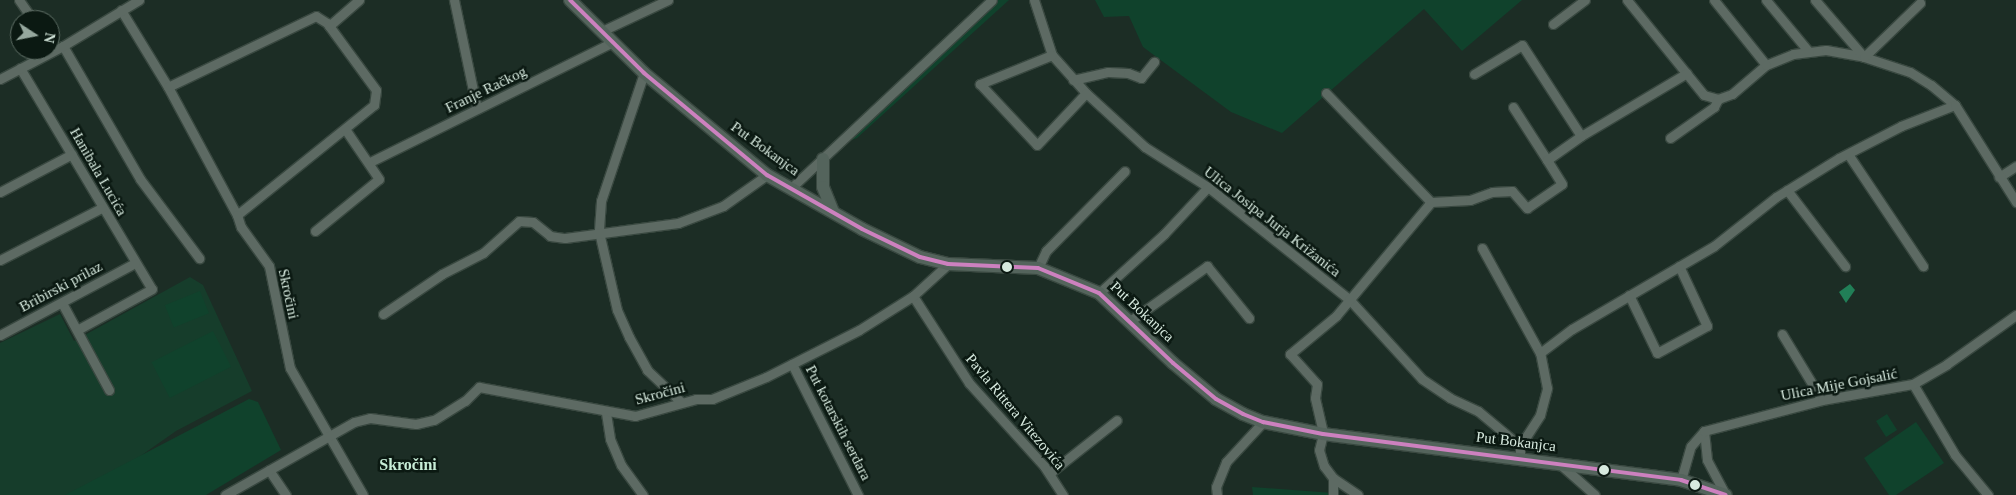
<!DOCTYPE html>
<meta charset="utf-8">
<style>
body{margin:0}
#map{position:relative;width:2016px;height:495px;overflow:hidden;background:#1c2d25;font-family:Georgia,serif}
div>[style]{position:absolute}
[style*='--x']{left:calc(var(--x)*1px);top:calc(var(--y)*1px);width:calc(var(--w)*1px);rotate:calc(var(--a)*1deg)}
.built>*{inset:0;background:#163d2b}
.green>*{inset:0;background:#10422c;transform-origin:0 0}
.water>*{inset:0;background:#217f57}
.roads{filter:drop-shadow(1px 0 #394840) drop-shadow(-1px 0 #394840) drop-shadow(0 1px #394840) drop-shadow(0 -1px #394840)}
.street>*{height:9px;margin:-4.5px;padding:0 4.5px;transform-origin:4.5px;border-radius:4.5px;background:#5d6a63}
.secondary>*{height:12px;margin:-6px;padding:0 6px;transform-origin:6px;border-radius:6px;background:#54645c}
.bus-1>*{height:4px;margin:-2px;padding:0 2px;transform-origin:2px;border-radius:2px;background:#cd81bf}
.dots>*{width:14px;height:14px;translate:-50% -50%;box-sizing:border-box;border:2px solid #0b1912;border-radius:50%}
span{translate:-50% -50%;white-space:nowrap;text-align:center;line-height:1.15;-webkit-text-stroke:5px #0b1912;paint-order:stroke}
.street-label{font-size:15px;color:#d7eadf}
.neighbourhood-label{font-size:16px;color:#c8eed8;font-weight:700}
.north{position:absolute;left:10px;top:10px;width:50px;height:50px;box-sizing:border-box;background:#0b1912;border:1px solid #5d6d64;border-radius:50%;rotate:101deg;font-size:14px;font-weight:700;line-height:20px;text-align:center;color:#d7eadf}
.north::after{content:'';display:block;margin:auto;width:18px;height:22px;background:#96a89e;clip-path:polygon(50% 0,100% 100%,50% 72%,0 100%)}
</style>
<div id="map">
<div class="built">
<i style="clip-path:polygon(190px 277px,203px 285px,252px 391px,176px 431px,85px 495px,0 495px,0 343px,60px 314px,74px 341px)"></i>
</div>
<div class="green">
<i style="clip-path:polygon(998px 0,1009px 0,857px 138px,849px 141px)"></i>
<i style="clip-path:polygon(1095px 0,1522px 0,1462px 51px,1424px 9px,1282px 133px,1231px 112px,1143px 47px,1129px 16px,1104px 17px)"></i>
<i style="left:200px;top:291px;width:24px;height:38px;rotate:68deg"></i>
<i style="left:213px;top:331px;width:40px;height:69px;rotate:63deg"></i>
<i style="clip-path:polygon(249px 399px,258px 402px,281px 450px,206px 495px,65px 495px)"></i>
<i style="left:1887px;top:414px;width:19px;height:13px;rotate:58deg"></i>
<i style="clip-path:polygon(1916px 422px,1944px 463px,1896px 495px,1889px 495px,1864px 458px)"></i>
<i style="clip-path:polygon(1252px 487px,1333px 493px,1333px 495px,1253px 495px)"></i>
</div>
<div class="water">
<i style="clip-path:polygon(1850px 284px,1855px 290px,1846px 303px,1839px 292px)"></i>
</div>
<div class="roads">
<div class="street">
<i style="--x:19;--y:0;--w:24;--a:55"></i>
<i style="--x:454;--y:0;--w:111;--a:78.1"></i>
<i style="--x:1034;--y:0;--w:58;--a:71.9"></i>
<i style="--x:1052;--y:55;--w:51;--a:48.2"></i>
<i style="--x:1086;--y:93;--w:80;--a:42.5"></i>
<i style="--x:1145;--y:147;--w:75;--a:32.4"></i>
<i style="--x:1208;--y:187;--w:180;--a:38.5"></i>
<i style="--x:1349;--y:299;--w:108;--a:47.6"></i>
<i style="--x:1422;--y:379;--w:34;--a:34"></i>
<i style="--x:1450;--y:398;--w:31;--a:25"></i>
<i style="--x:1478;--y:411;--w:55;--a:39.8"></i>
<i style="--x:1627;--y:0;--w:122;--a:51"></i>
<i style="--x:1704;--y:95;--w:15;--a:16"></i>
<i style="--x:1718;--y:99;--w:15;--a:-20"></i>
<i style="--x:1732;--y:94;--w:45;--a:-40.5"></i>
<i style="--x:1766;--y:65;--w:29;--a:-22"></i>
<i style="--x:1793;--y:54;--w:33;--a:-7"></i>
<i style="--x:1826;--y:50;--w:39;--a:10"></i>
<i style="--x:1864;--y:57;--w:48;--a:18.1"></i>
<i style="--x:1910;--y:72;--w:25;--a:32"></i>
<i style="--x:1931;--y:85;--w:31;--a:40"></i>
<i style="--x:1714;--y:0;--w:83;--a:51.3"></i>
<i style="--x:1766;--y:0;--w:67;--a:50.4"></i>
<i style="--x:1815;--y:0;--w:75;--a:49.3"></i>
<i style="--x:1864;--y:57;--w:78;--a:-44"></i>
<i style="--x:121;--y:10;--w:90;--a:58.6"></i>
<i style="--x:168;--y:87;--w:145;--a:61.7"></i>
<i style="--x:237;--y:215;--w:176;--a:-38.8"></i>
<i style="--x:374;--y:105;--w:15;--a:-82"></i>
<i style="--x:376;--y:90;--w:83;--a:-126.2"></i>
<i style="--x:327;--y:23;--w:13;--a:-148"></i>
<i style="--x:316;--y:16;--w:164;--a:154.4"></i>
<i style="--x:1553;--y:24;--w:40;--a:-37"></i>
<i style="--x:329;--y:26;--w:40;--a:-41"></i>
<i style="--x:602;--y:31;--w:73;--a:-25.2"></i>
<i style="--x:63;--y:46;--w:154;--a:59.9"></i>
<i style="--x:140;--y:179;--w:99;--a:53.2"></i>
<i style="--x:1052;--y:55;--w:78;--a:158.1"></i>
<i style="--x:980;--y:84;--w:83;--a:46.9"></i>
<i style="--x:1037;--y:145;--w:71;--a:-46.7"></i>
<i style="--x:20;--y:68;--w:257;--a:59.2"></i>
<i style="--x:152;--y:289;--w:85;--a:151.3"></i>
<i style="--x:644;--y:73;--w:135;--a:108.6"></i>
<i style="--x:601;--y:201;--w:31;--a:94"></i>
<i style="--x:599;--y:232;--w:80;--a:77"></i>
<i style="--x:617;--y:310;--w:30;--a:66"></i>
<i style="--x:629;--y:337;--w:38;--a:61"></i>
<i style="--x:647;--y:370;--w:47;--a:43.3"></i>
<i style="--x:1474;--y:74;--w:56;--a:-31.1"></i>
<i style="--x:1522;--y:45;--w:108;--a:57"></i>
<i style="--x:1581;--y:136;--w:123;--a:-30.7"></i>
<i style="--x:0;--y:79;--w:71;--a:-27.6"></i>
<i style="--x:63;--y:46;--w:89;--a:-31.2"></i>
<i style="--x:1073;--y:80;--w:36;--a:-13"></i>
<i style="--x:1108;--y:72;--w:20;--a:3"></i>
<i style="--x:1128;--y:73;--w:14;--a:21"></i>
<i style="--x:1141;--y:78;--w:21;--a:-51"></i>
<i style="--x:1326;--y:93;--w:151;--a:46.1"></i>
<i style="--x:1431;--y:202;--w:148;--a:129.8"></i>
<i style="--x:1336;--y:316;--w:60;--a:140.4"></i>
<i style="--x:1290;--y:354;--w:40;--a:48"></i>
<i style="--x:1317;--y:384;--w:14;--a:98"></i>
<i style="--x:1315;--y:398;--w:37;--a:77"></i>
<i style="--x:1323;--y:434;--w:16;--a:104"></i>
<i style="--x:1319;--y:450;--w:17;--a:73"></i>
<i style="--x:1324;--y:466;--w:15;--a:53"></i>
<i style="--x:1333;--y:478;--w:30;--a:34"></i>
<i style="--x:1513;--y:107;--w:63;--a:57.3"></i>
<i style="--x:1670;--y:138;--w:54;--a:-35.2"></i>
<i style="--x:1714;--y:107;--w:9;--a:-63"></i>
<i style="--x:1848;--y:154;--w:135;--a:56.2"></i>
<i style="--x:370;--y:162;--w:271;--a:-26.3"></i>
<i style="--x:1999;--y:177;--w:20;--a:-33"></i>
<i style="--x:791;--y:188;--w:275;--a:-43.1"></i>
<i style="--x:1787;--y:190;--w:96;--a:52.7"></i>
<i style="--x:0;--y:192;--w:81;--a:-27.8"></i>
<i style="--x:1431;--y:202;--w:39;--a:-3"></i>
<i style="--x:1470;--y:200;--w:23;--a:-20"></i>
<i style="--x:1492;--y:192;--w:20;--a:-3"></i>
<i style="--x:1512;--y:191;--w:23;--a:49"></i>
<i style="--x:1527;--y:208;--w:42;--a:-34.4"></i>
<i style="--x:1562;--y:184;--w:28;--a:-122"></i>
<i style="--x:1547;--y:160;--w:42;--a:-35.2"></i>
<i style="--x:237;--y:215;--w:13;--a:72"></i>
<i style="--x:241;--y:227;--w:48;--a:54.3"></i>
<i style="--x:269;--y:266;--w:104;--a:78.4"></i>
<i style="--x:290;--y:368;--w:146;--a:60.1"></i>
<i style="--x:315;--y:231;--w:82;--a:-39.1"></i>
<i style="--x:379;--y:179;--w:60;--a:-124.2"></i>
<i style="--x:1482;--y:248;--w:120;--a:61.1"></i>
<i style="--x:0;--y:260;--w:114;--a:-27.2"></i>
<i style="--x:1038;--y:268;--w:19;--a:-65"></i>
<i style="--x:1046;--y:251;--w:112;--a:-45.4"></i>
<i style="--x:1099;--y:293;--w:88;--a:-42.2"></i>
<i style="--x:1164;--y:234;--w:64;--a:-46.9"></i>
<i style="--x:1629;--y:295;--w:64;--a:64.2"></i>
<i style="--x:1657;--y:353;--w:57;--a:-28.4"></i>
<i style="--x:1707;--y:326;--w:66;--a:-115"></i>
<i style="--x:913;--y:296;--w:103;--a:57.2"></i>
<i style="--x:969;--y:383;--w:112;--a:47.9"></i>
<i style="--x:1044;--y:466;--w:35;--a:57"></i>
<i style="--x:62;--y:303;--w:99;--a:61.6"></i>
<i style="--x:383;--y:314;--w:71;--a:-34.1"></i>
<i style="--x:442;--y:274;--w:46;--a:-27.1"></i>
<i style="--x:483;--y:253;--w:48;--a:-41.6"></i>
<i style="--x:519;--y:221;--w:14;--a:4"></i>
<i style="--x:533;--y:222;--w:22;--a:39"></i>
<i style="--x:550;--y:236;--w:15;--a:8"></i>
<i style="--x:565;--y:238;--w:114;--a:-7.6"></i>
<i style="--x:678;--y:223;--w:48;--a:-20.7"></i>
<i style="--x:723;--y:206;--w:54;--a:-35.2"></i>
<i style="--x:1130;--y:321;--w:95;--a:-35.5"></i>
<i style="--x:1207;--y:266;--w:67;--a:51.1"></i>
<i style="--x:1782;--y:334;--w:77;--a:58.8"></i>
<i style="--x:0;--y:335;--w:153;--a:-28.1"></i>
<i style="--x:792;--y:364;--w:147;--a:63.3"></i>
<i style="--x:1913;--y:384;--w:82;--a:59.4"></i>
<i style="--x:1955;--y:455;--w:52;--a:50.5"></i>
<i style="--x:606;--y:413;--w:26;--a:81"></i>
<i style="--x:610;--y:439;--w:28;--a:67"></i>
<i style="--x:621;--y:465;--w:37;--a:54"></i>
<i style="--x:1704;--y:431;--w:29;--a:84"></i>
<i style="--x:1707;--y:460;--w:38;--a:62"></i>
<i style="--x:1520;--y:459;--w:13;--a:-90"></i>
<i style="--x:1520;--y:446;--w:37;--a:-57"></i>
<i style="--x:1540;--y:415;--w:28;--a:-75"></i>
<i style="--x:1547;--y:388;--w:36;--a:-101"></i>
<i style="--x:1540;--y:353;--w:40;--a:-37"></i>
<i style="--x:1572;--y:329;--w:164;--a:-30.3"></i>
<i style="--x:1714;--y:246;--w:79;--a:-38.3"></i>
<i style="--x:1776;--y:197;--w:74;--a:-31.8"></i>
<i style="--x:1839;--y:158;--w:70;--a:-27.3"></i>
<i style="--x:1901;--y:126;--w:58;--a:-21.3"></i>
<i style="--x:1955;--y:105;--w:115;--a:57.8"></i>
<i style="--x:1561;--y:465;--w:45;--a:41.4"></i>
<i style="--x:269;--y:470;--w:30;--a:56"></i>
<i style="--x:1050;--y:473;--w:85;--a:-38.3"></i>
<i style="--x:1681;--y:480;--w:35;--a:-74"></i>
<i style="--x:1691;--y:446;--w:20;--a:-49"></i>
<i style="--x:1704;--y:431;--w:122;--a:-14.7"></i>
<i style="--x:1822;--y:400;--w:92;--a:-10"></i>
<i style="--x:1913;--y:384;--w:39;--a:-30"></i>
<i style="--x:1947;--y:364;--w:85;--a:-35.4"></i>
<i style="--x:225;--y:495;--w:148;--a:-29.5"></i>
<i style="--x:354;--y:422;--w:16;--a:-14"></i>
<i style="--x:370;--y:418;--w:46;--a:7.4"></i>
<i style="--x:416;--y:424;--w:18;--a:-13"></i>
<i style="--x:434;--y:420;--w:36;--a:-32"></i>
<i style="--x:465;--y:401;--w:20;--a:-45"></i>
<i style="--x:479;--y:387;--w:159;--a:10.5"></i>
<i style="--x:635;--y:416;--w:63;--a:-15.6"></i>
<i style="--x:696;--y:399;--w:16;--a:0"></i>
<i style="--x:712;--y:399;--w:58;--a:-22.2"></i>
<i style="--x:766;--y:377;--w:104;--a:-26.8"></i>
<i style="--x:859;--y:330;--w:64;--a:-32.2"></i>
<i style="--x:913;--y:296;--w:47;--a:-42.4"></i>
<i style="--x:1217;--y:495;--w:8;--a:-97"></i>
<i style="--x:1216;--y:487;--w:27;--a:-68"></i>
<i style="--x:1226;--y:462;--w:54;--a:-47.2"></i>
<i style="--x:1333;--y:495;--w:17;--a:-90"></i>
</div>
<div class="secondary">
<i style="--x:570;--y:0;--w:104;--a:44.6"></i>
<i style="--x:644;--y:73;--w:160;--a:39.7"></i>
<i style="--x:767;--y:175;--w:109;--a:29.6"></i>
<i style="--x:862;--y:229;--w:64;--a:25.8"></i>
<i style="--x:920;--y:257;--w:29;--a:14"></i>
<i style="--x:948;--y:264;--w:90;--a:2.5"></i>
<i style="--x:1038;--y:268;--w:66;--a:22.3"></i>
<i style="--x:1099;--y:293;--w:102;--a:43.4"></i>
<i style="--x:1173;--y:363;--w:56;--a:39.9"></i>
<i style="--x:1216;--y:399;--w:31;--a:29"></i>
<i style="--x:1243;--y:414;--w:22;--a:22"></i>
<i style="--x:1263;--y:422;--w:61;--a:11.3"></i>
<i style="--x:1323;--y:434;--w:361;--a:7.3"></i>
<i style="--x:1681;--y:480;--w:47;--a:18.4"></i>
<i style="--x:823;--y:159;--w:28;--a:90"></i>
<i style="--x:823;--y:187;--w:27;--a:68"></i>
</div>
</div>
<div class="bus-1">
<i style="--x:570;--y:0;--w:104;--a:44.6"></i>
<i style="--x:644;--y:73;--w:160;--a:39.7"></i>
<i style="--x:767;--y:175;--w:109;--a:29.6"></i>
<i style="--x:862;--y:229;--w:64;--a:25.8"></i>
<i style="--x:920;--y:257;--w:29;--a:14"></i>
<i style="--x:948;--y:264;--w:90;--a:2.5"></i>
<i style="--x:1038;--y:268;--w:66;--a:22.3"></i>
<i style="--x:1099;--y:293;--w:102;--a:43.4"></i>
<i style="--x:1173;--y:363;--w:56;--a:39.9"></i>
<i style="--x:1216;--y:399;--w:31;--a:29"></i>
<i style="--x:1243;--y:414;--w:22;--a:22"></i>
<i style="--x:1263;--y:422;--w:61;--a:11.3"></i>
<i style="--x:1323;--y:434;--w:361;--a:7.3"></i>
<i style="--x:1681;--y:480;--w:47;--a:18.4"></i>
</div>
<div class="dots">
<i style="left:1007px;top:267px;background:#d7eadf"></i>
<i style="left:1604px;top:470px;background:#d7eadf"></i>
<i style="left:1695px;top:485px;background:#d7eadf"></i>
</div>
<div class="street-label">
<span style="left:486px;top:90px;rotate:-26deg">Franje Račkog</span>
<span style="left:765px;top:149px;rotate:36deg">Put Bokanjca</span>
<span style="left:98px;top:172px;rotate:60deg">Hanibala Lucića</span>
<span style="left:1272px;top:222px;rotate:38deg">Ulica Josipa Jurja Križanića</span>
<span style="left:61px;top:287px;rotate:-28deg">Bribirski prilaz</span>
<span style="left:288px;top:294px;rotate:78deg">Skročini</span>
<span style="left:1142px;top:312px;rotate:43deg">Put Bokanjca</span>
<span style="left:1839px;top:385px;rotate:-11deg">Ulica Mije Gojsalić</span>
<span style="left:660px;top:394px;rotate:-15deg">Skročini</span>
<span style="left:1015px;top:412px;rotate:50deg">Pavla Rittera Vitezovića</span>
<span style="left:838px;top:423px;rotate:63deg">Put kotarskih serdara</span>
<span style="left:1516px;top:442px;rotate:7deg">Put Bokanjca</span>
</div>
<div class="neighbourhood-label">
<span style="left:408px;top:465px">Skročini</span>
</div>
<div class="north">N</div>
</div>
